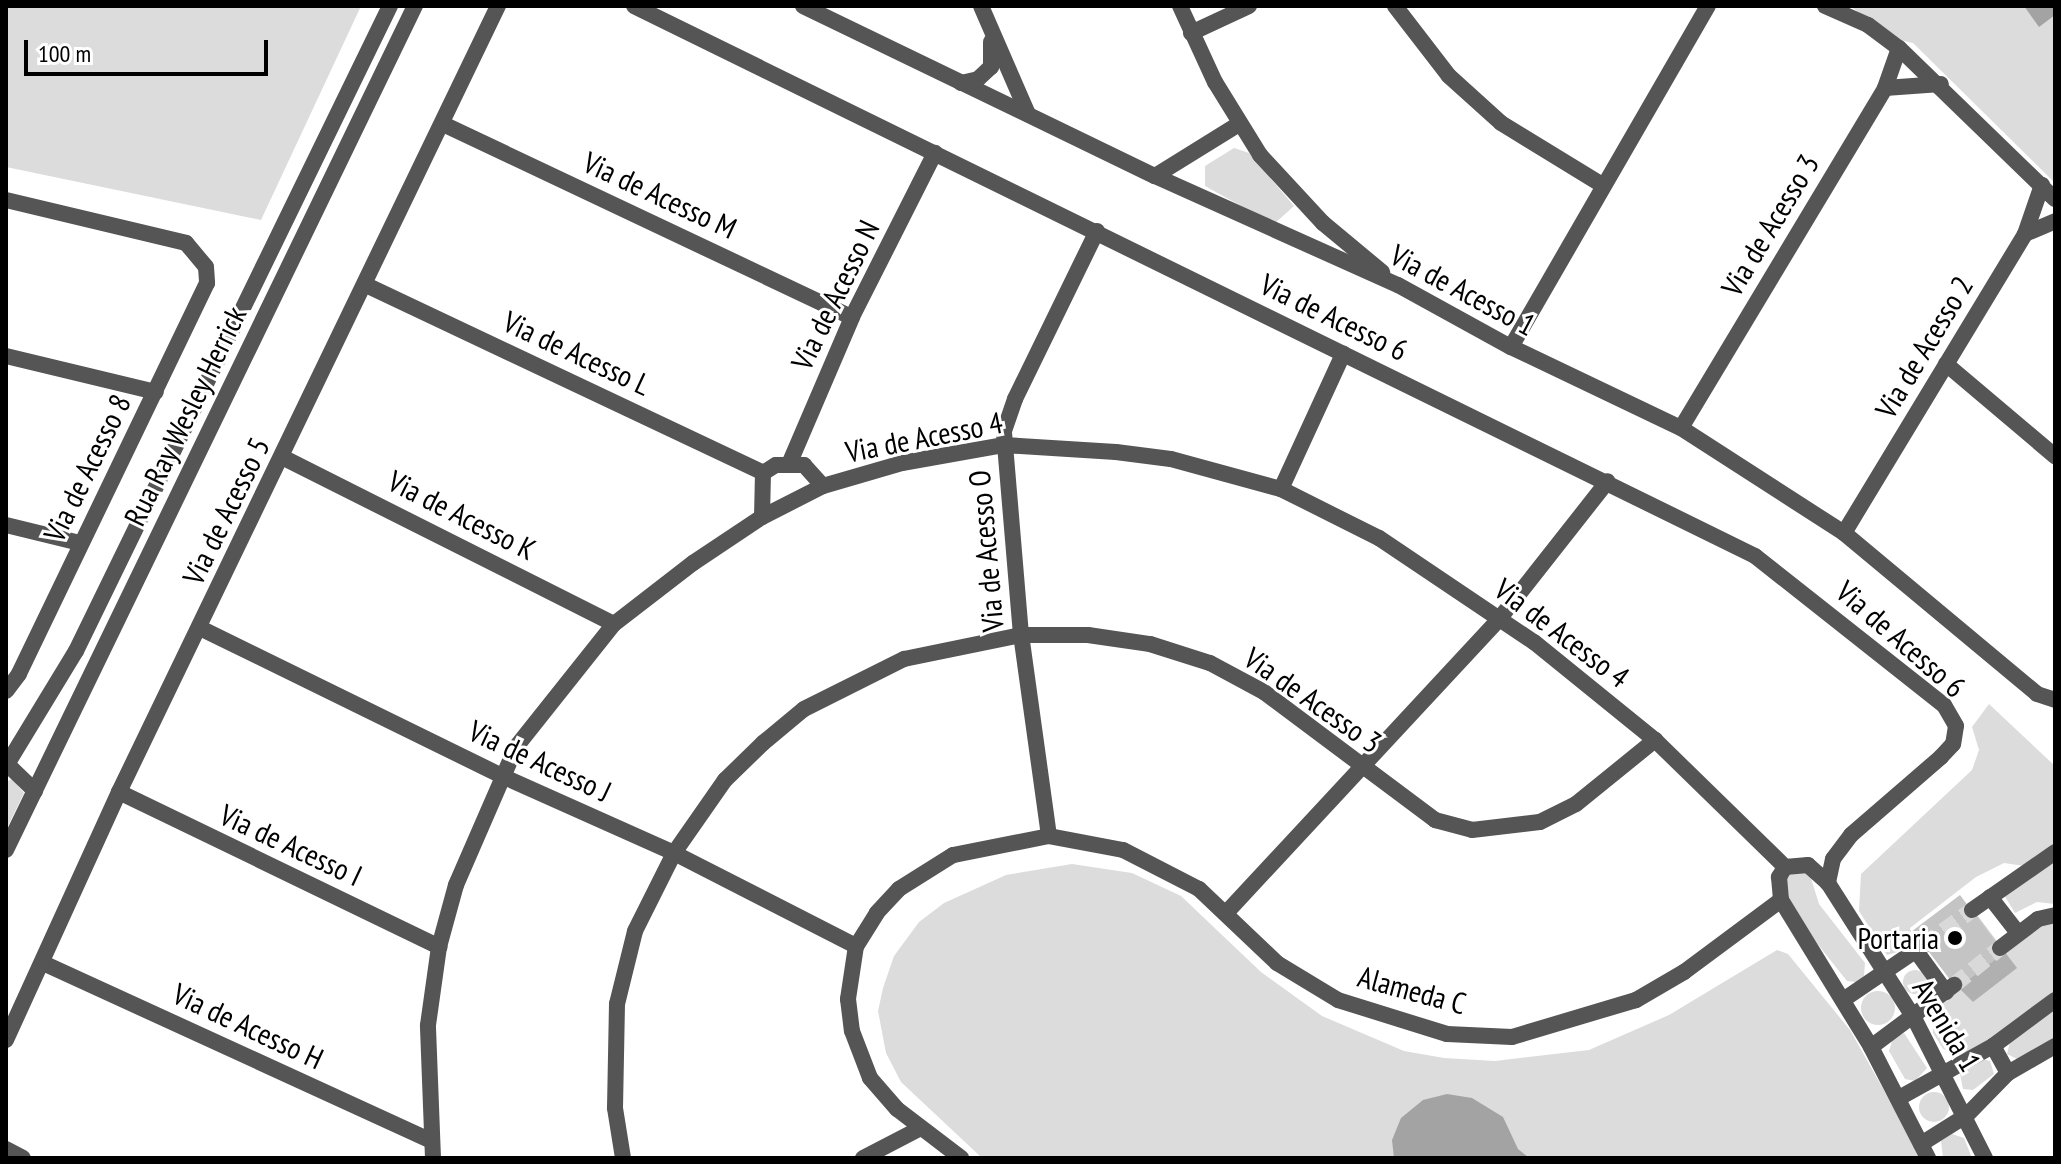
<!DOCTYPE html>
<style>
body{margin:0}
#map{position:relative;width:2061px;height:1164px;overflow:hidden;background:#fff;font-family:"PT Sans Narrow",sans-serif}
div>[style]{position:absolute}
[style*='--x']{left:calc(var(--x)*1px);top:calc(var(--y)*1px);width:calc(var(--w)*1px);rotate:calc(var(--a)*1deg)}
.green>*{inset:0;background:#dcdcdc}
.round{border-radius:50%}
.water>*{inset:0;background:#a3a3a3}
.shadow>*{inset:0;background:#0003}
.building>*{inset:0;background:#c4c4c4;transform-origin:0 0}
.minor-tunnel>*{height:16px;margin-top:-8px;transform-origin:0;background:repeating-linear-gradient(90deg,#d9d9d9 0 16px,transparent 0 24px)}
.minor>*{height:16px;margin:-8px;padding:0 8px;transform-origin:8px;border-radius:8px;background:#555}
.tertiary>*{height:16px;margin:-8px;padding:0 8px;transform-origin:8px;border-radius:8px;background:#555}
.dots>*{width:22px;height:22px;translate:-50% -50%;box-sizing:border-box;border:4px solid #fff;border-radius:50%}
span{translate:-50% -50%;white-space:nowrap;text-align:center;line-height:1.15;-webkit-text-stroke:6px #fff;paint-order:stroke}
.street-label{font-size:30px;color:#000}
.poi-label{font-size:30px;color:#000}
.right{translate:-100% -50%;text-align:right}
.frame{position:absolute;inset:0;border:8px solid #000;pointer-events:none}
.scale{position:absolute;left:24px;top:40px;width:244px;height:36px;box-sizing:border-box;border:4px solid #000;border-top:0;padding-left:10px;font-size:24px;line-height:28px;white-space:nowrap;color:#000;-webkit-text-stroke:6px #fff;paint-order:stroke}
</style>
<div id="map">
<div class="green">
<i style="clip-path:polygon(6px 6px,361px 6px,261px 220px,6px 167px)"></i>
<i style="clip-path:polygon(1850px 6px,2055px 6px,2055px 183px,1913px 43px,1895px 39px)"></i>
<i style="clip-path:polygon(1234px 148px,1249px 153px,1294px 206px,1274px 224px,1205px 186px,1205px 166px)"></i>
<i style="clip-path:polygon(1989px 704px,2055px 766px,2055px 845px,2024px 866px,2004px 863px,1976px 877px,1910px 928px,1915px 947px,1887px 955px,1859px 911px,1861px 874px,1972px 770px,1979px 750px,1972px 727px)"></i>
<i style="clip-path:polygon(12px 779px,24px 793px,6px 830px,6px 782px)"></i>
<i style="clip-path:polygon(2055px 860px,2055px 904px,2037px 902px,2015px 913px,2004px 895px)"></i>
<i style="clip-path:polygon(1072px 864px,1132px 873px,1181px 896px,1261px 972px,1322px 1016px,1404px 1051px,1444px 1058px,1495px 1061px,1589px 1050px,1669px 1015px,1777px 950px,1788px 954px,1850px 1030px,1922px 1158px,982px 1158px,901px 1082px,886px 1053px,878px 1011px,883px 988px,894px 956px,919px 922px,944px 903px,1006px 875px)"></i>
<i style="clip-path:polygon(1795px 866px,1810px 875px,1819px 904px,1865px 963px,1864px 976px,1856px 982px,1847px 981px,1788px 907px,1782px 876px)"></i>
<i style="clip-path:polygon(2055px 921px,2055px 996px,1969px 1057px,1943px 1049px,1933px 1033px,1932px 1007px,2028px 931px)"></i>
<i class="round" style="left:1903px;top:970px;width:24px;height:24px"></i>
<i class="round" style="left:1861px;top:991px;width:34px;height:34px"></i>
<i style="clip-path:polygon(2055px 1008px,2055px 1040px,2019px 1060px,2007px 1054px,2010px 1042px)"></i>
<i style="clip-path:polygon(1904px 1033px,1927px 1068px,1915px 1081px,1905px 1079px,1889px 1051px,1893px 1038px)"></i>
<i style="clip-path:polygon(1982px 1059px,1990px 1061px,1994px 1074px,1973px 1090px,1963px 1089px,1960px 1074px)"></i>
<i class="round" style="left:1919px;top:1092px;width:30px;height:30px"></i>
<i style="clip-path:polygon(1952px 1134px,1964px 1138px,1972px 1158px,1943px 1158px,1941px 1141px)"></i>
</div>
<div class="water">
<i style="clip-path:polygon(2024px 6px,2055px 6px,2055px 15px,2039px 27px)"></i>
<i style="clip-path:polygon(1447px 1094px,1472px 1098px,1503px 1117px,1518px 1149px,1528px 1157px,1578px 1158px,1394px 1158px,1392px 1140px,1401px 1118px,1423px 1100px)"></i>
</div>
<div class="shadow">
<i style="clip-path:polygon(1974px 911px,2017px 968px,1973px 1002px,1959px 988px)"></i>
</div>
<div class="building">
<i style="left:1960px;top:895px;width:73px;height:59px;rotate:53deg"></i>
</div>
<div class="minor-tunnel">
<i style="--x:1924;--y:945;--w:59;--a:-36.1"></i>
<i style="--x:1954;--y:985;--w:59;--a:-38.8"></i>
</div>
<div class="minor">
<i style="--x:634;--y:6;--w:1249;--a:26.13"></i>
<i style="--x:1755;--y:556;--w:241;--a:38.3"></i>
<i style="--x:1944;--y:705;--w:24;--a:60"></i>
<i style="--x:1956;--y:726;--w:18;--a:99"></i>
<i style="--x:1953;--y:744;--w:18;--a:133"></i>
<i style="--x:1941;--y:757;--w:119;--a:139.1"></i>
<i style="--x:1851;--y:835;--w:30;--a:127"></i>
<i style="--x:1833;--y:859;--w:25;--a:102"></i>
<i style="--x:1828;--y:883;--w:27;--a:-138"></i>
<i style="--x:1808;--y:865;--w:23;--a:175"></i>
<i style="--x:1785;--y:867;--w:12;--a:121"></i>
<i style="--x:1779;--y:877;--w:23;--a:85"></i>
<i style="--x:1781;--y:900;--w:121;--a:143.4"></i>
<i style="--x:1684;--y:972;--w:56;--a:149.7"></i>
<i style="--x:1636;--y:1000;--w:129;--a:163.4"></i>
<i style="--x:1512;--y:1037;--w:65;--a:-177.4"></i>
<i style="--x:1447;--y:1034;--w:114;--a:-162.7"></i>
<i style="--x:1338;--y:1000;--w:71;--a:-148.8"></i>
<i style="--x:1277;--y:963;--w:108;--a:-136.5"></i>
<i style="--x:1199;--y:889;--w:85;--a:-152.8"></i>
<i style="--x:1123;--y:850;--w:75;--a:-169.3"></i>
<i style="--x:1049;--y:836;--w:98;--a:168.8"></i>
<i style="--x:953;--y:855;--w:64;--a:147.8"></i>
<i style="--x:899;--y:889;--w:33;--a:133"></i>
<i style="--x:877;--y:913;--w:39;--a:122"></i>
<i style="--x:856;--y:946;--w:54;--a:98.6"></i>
<i style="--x:848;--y:999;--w:32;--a:83"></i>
<i style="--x:852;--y:1031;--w:50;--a:69"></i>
<i style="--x:870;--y:1078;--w:41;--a:48.9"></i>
<i style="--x:897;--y:1109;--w:81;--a:37.4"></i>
<i style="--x:803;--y:6;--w:391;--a:25.8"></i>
<i style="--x:1155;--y:176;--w:266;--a:24.2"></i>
<i style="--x:1398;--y:285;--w:129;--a:28.8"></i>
<i style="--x:1511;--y:347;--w:188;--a:25.5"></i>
<i style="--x:1681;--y:428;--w:194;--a:32.8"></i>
<i style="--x:1844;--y:533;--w:251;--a:39.8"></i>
<i style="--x:2037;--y:694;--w:19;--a:18"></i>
<i style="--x:981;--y:6;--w:118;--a:66.5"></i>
<i style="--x:1180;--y:6;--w:84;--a:65.3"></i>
<i style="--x:1215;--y:82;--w:86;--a:58.3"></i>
<i style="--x:1260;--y:155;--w:93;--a:47.2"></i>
<i style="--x:1323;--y:223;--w:77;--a:39.7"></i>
<i style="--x:1395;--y:6;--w:88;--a:52.4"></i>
<i style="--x:1449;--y:76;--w:70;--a:42.1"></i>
<i style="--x:1501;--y:123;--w:119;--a:31.5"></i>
<i style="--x:1825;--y:6;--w:47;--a:23.8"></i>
<i style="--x:1868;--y:25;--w:39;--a:37"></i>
<i style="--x:1899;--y:48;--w:217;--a:44.1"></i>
<i style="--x:1191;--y:33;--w:64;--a:-25"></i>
<i style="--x:961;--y:83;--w:17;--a:-13"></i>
<i style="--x:978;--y:79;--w:18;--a:-43"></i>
<i style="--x:991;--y:67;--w:25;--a:-90"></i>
<i style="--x:1885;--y:88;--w:56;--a:-4.1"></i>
<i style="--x:443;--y:124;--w:452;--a:25.3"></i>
<i style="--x:1155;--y:176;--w:99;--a:-31.8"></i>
<i style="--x:6;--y:200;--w:185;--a:13.4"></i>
<i style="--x:186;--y:243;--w:31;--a:50"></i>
<i style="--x:206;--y:267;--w:16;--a:86"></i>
<i style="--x:207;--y:283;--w:434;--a:115.7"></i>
<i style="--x:19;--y:674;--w:21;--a:127"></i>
<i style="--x:2025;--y:234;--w:33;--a:-23"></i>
<i style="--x:366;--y:285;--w:439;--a:25.3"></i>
<i style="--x:1511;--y:347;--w:394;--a:-60"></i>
<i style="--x:6;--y:356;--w:154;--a:13.5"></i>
<i style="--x:1946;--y:364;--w:143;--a:40.2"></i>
<i style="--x:1681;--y:428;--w:397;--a:-59"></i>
<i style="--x:1885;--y:88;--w:42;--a:-70.7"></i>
<i style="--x:284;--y:458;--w:369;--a:26.7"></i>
<i style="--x:790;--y:462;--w:158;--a:-66.8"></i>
<i style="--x:852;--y:317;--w:184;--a:-63.2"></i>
<i style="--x:1281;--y:489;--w:149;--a:-65.3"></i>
<i style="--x:762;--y:517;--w:44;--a:-88.7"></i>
<i style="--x:763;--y:473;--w:15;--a:-32"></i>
<i style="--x:776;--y:465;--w:28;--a:0"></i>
<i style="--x:804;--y:465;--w:28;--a:48"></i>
<i style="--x:6;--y:525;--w:76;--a:13.7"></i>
<i style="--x:1844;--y:533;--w:350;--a:-58.8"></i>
<i style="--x:2025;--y:234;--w:52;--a:-70.9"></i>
<i style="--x:200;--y:628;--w:336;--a:26.1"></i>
<i style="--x:502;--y:776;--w:188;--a:24.1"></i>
<i style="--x:674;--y:853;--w:204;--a:27.1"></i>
<i style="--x:119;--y:792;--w:356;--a:25.8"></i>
<i style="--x:1049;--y:836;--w:203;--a:-97.9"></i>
<i style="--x:1021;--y:635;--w:205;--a:-94.8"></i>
<i style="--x:1004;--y:431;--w:34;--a:-71"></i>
<i style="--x:1015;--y:399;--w:187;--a:-64"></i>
<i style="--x:1828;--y:883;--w:160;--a:57.5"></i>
<i style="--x:1914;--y:1018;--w:157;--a:63.1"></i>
<i style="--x:1990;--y:897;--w:46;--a:52.1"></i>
<i style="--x:1781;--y:900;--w:172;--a:58.5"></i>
<i style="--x:1871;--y:1047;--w:125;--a:62.8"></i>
<i style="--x:1972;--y:910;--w:101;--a:-34.9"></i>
<i style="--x:1227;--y:912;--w:401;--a:-47.1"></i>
<i style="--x:1500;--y:618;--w:174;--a:-51.8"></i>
<i style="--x:2000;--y:948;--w:48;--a:-37.3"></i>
<i style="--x:2038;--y:919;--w:17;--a:-13"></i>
<i style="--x:1916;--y:951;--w:51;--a:53.8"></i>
<i style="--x:43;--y:963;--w:425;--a:24.6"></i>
<i style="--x:1843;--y:1000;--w:98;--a:-34.2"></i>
<i style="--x:6;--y:1040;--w:273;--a:-65.5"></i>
<i style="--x:119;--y:792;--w:873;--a:-64.26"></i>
<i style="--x:1993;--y:1046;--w:31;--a:61"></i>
<i style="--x:1871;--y:1047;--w:104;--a:-36.8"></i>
<i style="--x:1899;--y:1098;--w:107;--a:-29"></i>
<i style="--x:1993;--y:1046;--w:77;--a:-36.6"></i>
<i style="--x:1921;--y:1144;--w:54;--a:-32.2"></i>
<i style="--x:1967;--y:1115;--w:59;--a:-45.7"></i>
<i style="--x:2008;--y:1073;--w:54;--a:-29.9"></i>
<i style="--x:6;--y:1149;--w:19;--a:28"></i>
<i style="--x:433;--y:1158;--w:133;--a:-92.2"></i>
<i style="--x:428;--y:1025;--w:79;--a:-82"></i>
<i style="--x:439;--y:947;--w:64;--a:-74.7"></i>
<i style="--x:456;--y:885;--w:150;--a:-66.5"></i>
<i style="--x:516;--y:747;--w:157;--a:-51.5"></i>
<i style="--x:614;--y:624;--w:100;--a:-37.7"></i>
<i style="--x:693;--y:563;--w:83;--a:-33.7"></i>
<i style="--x:762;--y:517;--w:68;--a:-26.9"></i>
<i style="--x:823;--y:486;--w:82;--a:-16.2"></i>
<i style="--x:902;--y:463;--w:104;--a:-10"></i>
<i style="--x:1004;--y:445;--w:112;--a:3.6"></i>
<i style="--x:1116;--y:452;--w:55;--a:7.3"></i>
<i style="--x:1171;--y:459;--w:114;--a:15.3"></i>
<i style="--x:1281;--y:489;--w:110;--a:26.6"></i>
<i style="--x:1379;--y:538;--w:187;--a:33.9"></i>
<i style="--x:1534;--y:642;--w:156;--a:39"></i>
<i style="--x:1655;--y:740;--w:182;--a:44.3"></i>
<i style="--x:623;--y:1158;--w:51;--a:-99.1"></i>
<i style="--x:615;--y:1108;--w:104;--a:-88.9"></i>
<i style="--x:617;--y:1004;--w:75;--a:-76.1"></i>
<i style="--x:635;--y:931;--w:87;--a:-63.4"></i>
<i style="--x:674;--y:853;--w:89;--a:-55.1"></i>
<i style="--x:725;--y:780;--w:53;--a:-44.2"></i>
<i style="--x:763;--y:743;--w:53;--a:-39.7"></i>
<i style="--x:804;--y:709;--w:112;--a:-26.6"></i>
<i style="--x:904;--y:659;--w:119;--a:-11.6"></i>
<i style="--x:1021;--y:635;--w:67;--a:0"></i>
<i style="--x:1088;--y:635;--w:63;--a:8.3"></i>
<i style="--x:1150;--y:644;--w:63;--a:17.6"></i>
<i style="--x:1210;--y:663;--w:61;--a:28.2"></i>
<i style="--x:1264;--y:692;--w:214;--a:36.8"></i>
<i style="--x:1435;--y:820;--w:38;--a:15"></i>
<i style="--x:1472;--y:830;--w:68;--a:-6.7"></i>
<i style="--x:1540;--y:822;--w:40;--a:-26.6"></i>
<i style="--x:1576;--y:804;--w:102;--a:-39"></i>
<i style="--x:863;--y:1158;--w:63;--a:-27.4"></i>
</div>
<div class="tertiary">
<i style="--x:7;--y:764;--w:39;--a:44"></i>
<i style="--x:6;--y:766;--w:135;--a:-58.7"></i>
<i style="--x:76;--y:651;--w:717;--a:-64.04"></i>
<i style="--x:6;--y:850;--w:938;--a:-64.15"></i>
</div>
<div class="dots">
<i style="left:1955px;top:938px;background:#000"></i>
</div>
<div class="street-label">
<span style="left:660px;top:195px;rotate:25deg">Via de Acesso M</span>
<span style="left:1770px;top:225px;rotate:-59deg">Via de Acesso 3</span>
<span style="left:1463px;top:290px;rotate:28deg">Via de Acesso 1</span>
<span style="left:835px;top:295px;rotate:-64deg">Via de Acesso N</span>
<span style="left:1334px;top:317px;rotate:26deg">Via de Acesso 6</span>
<span style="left:1924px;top:347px;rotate:-59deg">Via de Acesso 2</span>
<span style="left:577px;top:353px;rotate:25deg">Via de Acesso L</span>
<span style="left:185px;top:416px;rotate:-64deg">Rua Ray Wesley Herrick</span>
<span style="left:924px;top:437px;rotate:-11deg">Via de Acesso 4</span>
<span style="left:87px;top:468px;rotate:-64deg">Via de Acesso 8</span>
<span style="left:226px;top:511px;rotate:-64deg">Via de Acesso 5</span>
<span style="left:462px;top:515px;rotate:27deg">Via de Acesso K</span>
<span style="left:986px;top:551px;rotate:-95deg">Via de Acesso O</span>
<span style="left:1562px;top:633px;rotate:37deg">Via de Acesso 4</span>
<span style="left:1901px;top:639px;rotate:41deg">Via de Acesso 6</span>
<span style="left:1313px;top:700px;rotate:35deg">Via de Acesso 3</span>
<span style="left:540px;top:761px;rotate:25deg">Via de Acesso J</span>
<span style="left:291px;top:845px;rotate:25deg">Via de Acesso I</span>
<span style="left:1412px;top:990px;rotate:15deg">Alameda C</span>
<span style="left:1947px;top:1025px;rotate:59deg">Avenida 1</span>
<span style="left:248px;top:1026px;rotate:25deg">Via de Acesso H</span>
</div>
<div class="poi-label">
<span class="right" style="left:1939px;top:938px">Portaria</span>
</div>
<div class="frame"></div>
<div class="scale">100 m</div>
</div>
